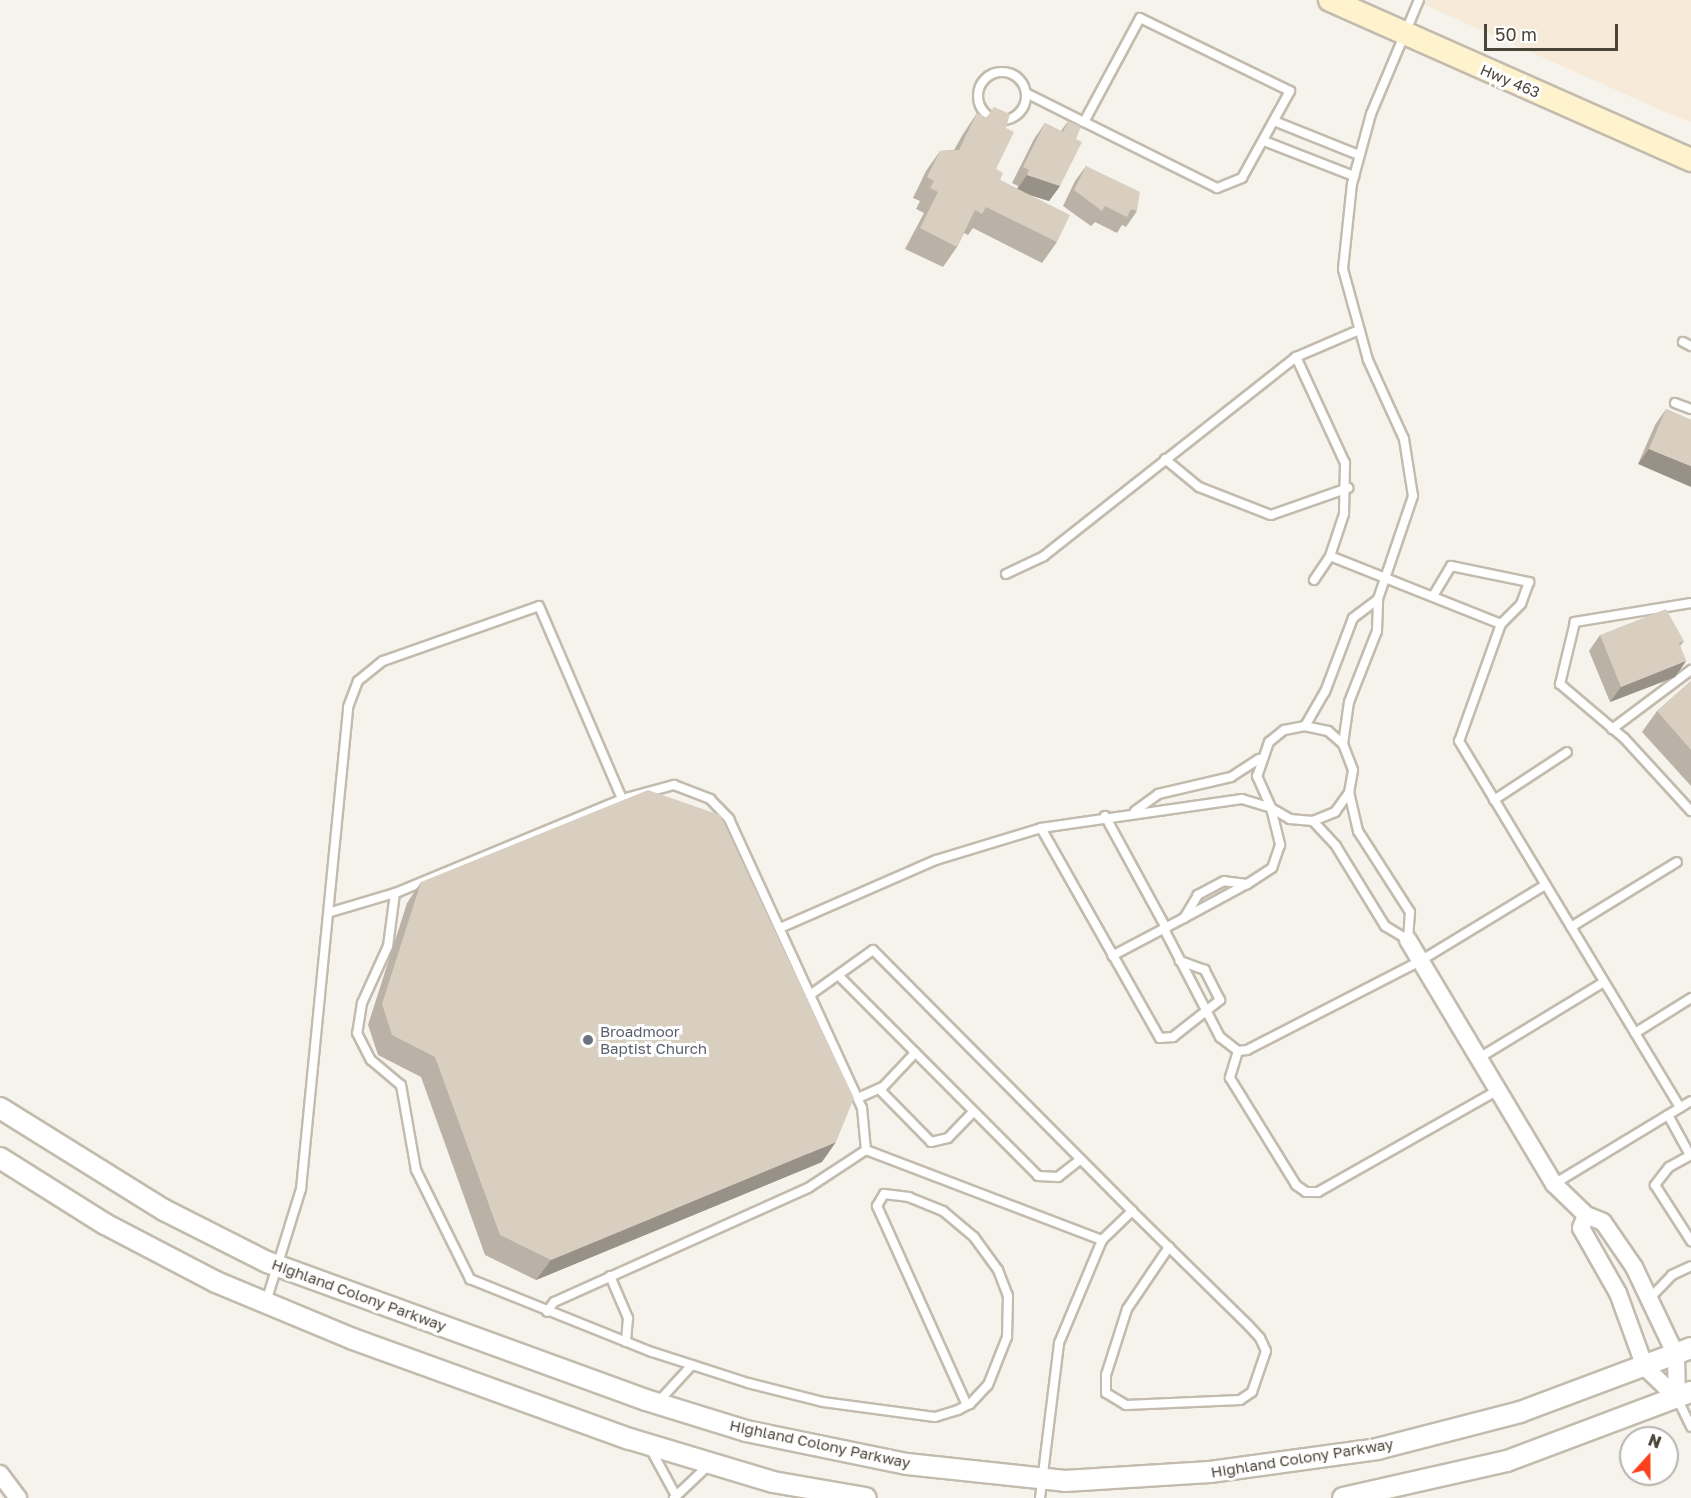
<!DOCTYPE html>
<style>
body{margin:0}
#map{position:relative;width:1691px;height:1498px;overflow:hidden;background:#f6f3ec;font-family:"Golos Text",sans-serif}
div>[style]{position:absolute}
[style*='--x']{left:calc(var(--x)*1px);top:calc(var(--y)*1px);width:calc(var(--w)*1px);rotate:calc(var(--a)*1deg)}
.commercial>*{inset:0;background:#f7ead8}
.roads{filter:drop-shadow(2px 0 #c2bbae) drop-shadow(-2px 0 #c2bbae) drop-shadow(0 2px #c2bbae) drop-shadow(0 -2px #c2bbae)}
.service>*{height:8px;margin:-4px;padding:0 4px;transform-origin:4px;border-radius:4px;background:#fff}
.service>.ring{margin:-4px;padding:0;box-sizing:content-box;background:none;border:8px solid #fff;border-radius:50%}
.minor>*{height:16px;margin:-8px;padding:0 8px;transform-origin:8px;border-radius:8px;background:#fff}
.tertiary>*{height:20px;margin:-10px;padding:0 10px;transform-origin:10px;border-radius:10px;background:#fff}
.secondary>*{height:22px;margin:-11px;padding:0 11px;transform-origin:11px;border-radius:11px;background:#fff3cd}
.wall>*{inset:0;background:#bab2a6}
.shaded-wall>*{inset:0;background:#979187}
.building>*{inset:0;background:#d8cfc1}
.dots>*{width:16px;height:16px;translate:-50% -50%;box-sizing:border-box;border:3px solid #fff;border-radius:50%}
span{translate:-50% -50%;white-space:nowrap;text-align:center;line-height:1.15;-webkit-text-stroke:6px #fff;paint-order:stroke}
.street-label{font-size:15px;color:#4b4439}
.worship-label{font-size:15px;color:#5b616d}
.left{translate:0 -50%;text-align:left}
.north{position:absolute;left:1619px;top:1426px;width:60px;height:60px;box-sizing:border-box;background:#fff;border:2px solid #b7b4b0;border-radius:50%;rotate:21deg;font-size:16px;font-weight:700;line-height:24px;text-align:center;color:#4b4439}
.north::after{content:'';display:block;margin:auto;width:21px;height:27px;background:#fc3f1d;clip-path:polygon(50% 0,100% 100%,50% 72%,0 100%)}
.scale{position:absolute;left:1484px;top:24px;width:134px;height:27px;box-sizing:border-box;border:3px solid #4b4439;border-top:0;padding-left:8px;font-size:18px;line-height:21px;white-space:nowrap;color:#4b4439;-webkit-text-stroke:4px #fff;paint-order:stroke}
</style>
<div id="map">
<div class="commercial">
<i style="clip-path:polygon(1414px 0,1691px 0,1691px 122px,1672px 115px)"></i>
</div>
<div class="roads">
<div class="service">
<i style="--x:1140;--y:18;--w:167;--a:26"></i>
<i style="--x:1290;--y:91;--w:99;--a:118.9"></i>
<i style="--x:1242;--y:178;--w:27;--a:158"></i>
<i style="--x:1217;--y:188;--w:148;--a:-153.6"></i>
<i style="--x:1084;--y:122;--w:118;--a:-61.7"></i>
<i class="ring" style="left:978px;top:72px;width:40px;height:40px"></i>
<i style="--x:1026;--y:93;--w:65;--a:26.6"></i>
<i style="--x:1274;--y:121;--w:92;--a:21.8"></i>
<i style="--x:1264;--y:141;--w:97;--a:21.3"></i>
<i style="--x:1683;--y:342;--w:9;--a:27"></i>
<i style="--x:1296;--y:357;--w:117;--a:65.2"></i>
<i style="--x:1345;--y:463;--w:51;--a:91.1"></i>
<i style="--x:1344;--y:514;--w:44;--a:108.4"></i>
<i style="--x:1675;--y:403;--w:17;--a:21"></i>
<i style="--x:1165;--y:459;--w:44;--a:39.5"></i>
<i style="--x:1199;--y:487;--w:77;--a:21.3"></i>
<i style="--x:1271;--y:515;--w:82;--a:-19.3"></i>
<i style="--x:1006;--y:574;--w:42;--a:-25.3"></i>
<i style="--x:1044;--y:556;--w:321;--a:-38.3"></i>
<i style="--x:1296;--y:357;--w:69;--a:-23.2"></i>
<i style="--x:1314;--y:580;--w:29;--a:-56"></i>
<i style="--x:1330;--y:556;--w:184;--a:21.7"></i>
<i style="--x:1501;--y:624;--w:124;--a:109.7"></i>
<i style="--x:1459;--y:741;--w:428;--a:58.9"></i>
<i style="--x:1433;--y:596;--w:35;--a:-59"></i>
<i style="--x:1451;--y:566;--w:80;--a:11.6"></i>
<i style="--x:1529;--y:582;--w:23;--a:110"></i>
<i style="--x:1521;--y:604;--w:28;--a:135"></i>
<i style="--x:1691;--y:603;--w:118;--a:170.7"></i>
<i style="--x:1575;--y:622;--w:64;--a:103.6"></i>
<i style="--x:1560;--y:684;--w:84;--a:40.2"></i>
<i style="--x:1624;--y:738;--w:99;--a:47.5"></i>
<i style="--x:1305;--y:726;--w:39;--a:-60"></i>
<i style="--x:1325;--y:692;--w:79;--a:-69.3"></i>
<i style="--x:1353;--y:618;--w:31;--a:-37"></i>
<i style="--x:1612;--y:729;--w:99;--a:-36.8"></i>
<i style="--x:1343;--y:744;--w:42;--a:-81.9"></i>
<i style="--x:1349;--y:702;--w:76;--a:-68.5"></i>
<i style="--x:1377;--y:631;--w:32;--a:-88"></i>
<i style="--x:1378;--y:599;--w:109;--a:-71.2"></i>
<i style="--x:1413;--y:496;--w:58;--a:-99"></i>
<i style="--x:1404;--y:439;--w:87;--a:-114.5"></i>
<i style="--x:1368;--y:360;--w:94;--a:-105.4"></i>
<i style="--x:1343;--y:269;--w:85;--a:-84"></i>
<i style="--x:1352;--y:184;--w:73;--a:-74.8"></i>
<i style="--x:1371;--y:114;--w:124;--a:-67.2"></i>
<i style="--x:1494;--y:800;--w:87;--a:-33.3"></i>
<i style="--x:1135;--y:811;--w:29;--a:-36"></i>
<i style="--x:1158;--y:794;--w:75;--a:-13.1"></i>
<i style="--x:1231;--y:777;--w:33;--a:-33"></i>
<i style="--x:1105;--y:816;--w:128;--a:61.4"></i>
<i style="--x:1313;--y:821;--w:34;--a:47"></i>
<i style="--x:1336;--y:846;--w:94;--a:58.5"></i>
<i style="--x:1385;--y:926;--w:27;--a:31"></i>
<i style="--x:1408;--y:940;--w:28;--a:-86"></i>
<i style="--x:1410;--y:912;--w:96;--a:-122.7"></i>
<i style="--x:1358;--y:831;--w:39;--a:-103"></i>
<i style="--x:1041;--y:828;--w:241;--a:60.5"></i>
<i style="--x:1160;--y:1038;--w:13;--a:-4"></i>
<i style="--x:1173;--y:1037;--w:60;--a:-38.2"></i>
<i style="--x:1220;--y:1000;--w:34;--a:-117"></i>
<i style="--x:1205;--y:970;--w:27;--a:-160"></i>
<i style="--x:395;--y:893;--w:53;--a:97.5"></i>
<i style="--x:388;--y:946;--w:63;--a:114.5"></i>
<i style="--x:362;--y:1003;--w:30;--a:99"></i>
<i style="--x:357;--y:1033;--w:30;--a:63"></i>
<i style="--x:371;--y:1060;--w:39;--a:40"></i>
<i style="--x:401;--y:1085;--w:86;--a:80"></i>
<i style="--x:416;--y:1170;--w:122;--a:63.6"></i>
<i style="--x:470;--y:1279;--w:196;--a:21.9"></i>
<i style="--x:652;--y:1352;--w:101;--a:17.9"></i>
<i style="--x:748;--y:1383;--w:77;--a:14.2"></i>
<i style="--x:823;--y:1402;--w:113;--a:7.6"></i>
<i style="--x:935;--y:1417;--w:24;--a:-17"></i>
<i style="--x:958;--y:1410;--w:10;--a:-29"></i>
<i style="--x:967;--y:1405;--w:3;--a:-18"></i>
<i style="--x:970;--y:1404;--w:26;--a:-47"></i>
<i style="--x:988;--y:1385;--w:52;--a:-68.4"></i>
<i style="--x:1007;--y:1337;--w:41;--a:-88.6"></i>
<i style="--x:1008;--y:1296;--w:28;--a:-111"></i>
<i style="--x:998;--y:1270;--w:41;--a:-126"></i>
<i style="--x:974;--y:1237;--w:40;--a:-140"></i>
<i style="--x:943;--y:1211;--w:37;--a:-158"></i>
<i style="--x:909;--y:1197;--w:25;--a:-173"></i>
<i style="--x:884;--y:1194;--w:14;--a:120"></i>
<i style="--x:877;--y:1206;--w:218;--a:65.7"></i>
<i style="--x:331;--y:912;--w:70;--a:-16.6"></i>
<i style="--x:398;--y:892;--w:243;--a:-22.5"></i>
<i style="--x:1184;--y:918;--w:72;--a:-28.4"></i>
<i style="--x:1571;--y:927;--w:124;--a:-31.5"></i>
<i style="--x:780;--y:928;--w:170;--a:-23.6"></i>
<i style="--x:936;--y:860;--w:110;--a:-16.9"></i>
<i style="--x:1041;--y:828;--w:203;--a:-8.2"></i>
<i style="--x:1242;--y:799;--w:30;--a:17"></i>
<i style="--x:1271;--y:808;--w:22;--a:30"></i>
<i style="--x:1290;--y:819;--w:23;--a:5"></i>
<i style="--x:1313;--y:821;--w:24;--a:-22"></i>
<i style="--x:1335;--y:812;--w:24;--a:-54"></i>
<i style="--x:1349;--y:793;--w:23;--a:-80"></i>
<i style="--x:1353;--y:770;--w:28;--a:-111"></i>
<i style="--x:1343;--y:744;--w:20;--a:-139"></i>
<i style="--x:1328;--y:731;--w:24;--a:-168"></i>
<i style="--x:1305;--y:726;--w:21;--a:169"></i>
<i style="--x:1284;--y:730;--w:19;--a:141"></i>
<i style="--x:1269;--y:742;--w:36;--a:109"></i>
<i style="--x:1257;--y:776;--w:35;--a:66"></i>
<i style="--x:1271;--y:808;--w:38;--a:76"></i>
<i style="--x:1280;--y:845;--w:24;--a:109"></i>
<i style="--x:1272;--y:868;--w:30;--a:147"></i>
<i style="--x:1247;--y:884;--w:23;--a:-173"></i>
<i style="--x:1224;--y:881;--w:30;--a:152"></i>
<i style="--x:1198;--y:895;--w:27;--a:121"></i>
<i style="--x:1184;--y:918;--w:81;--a:152.2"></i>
<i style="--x:1164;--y:929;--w:122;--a:62.6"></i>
<i style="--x:1220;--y:1037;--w:23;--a:38"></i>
<i style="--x:1238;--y:1051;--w:9;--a:-6"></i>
<i style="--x:1247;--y:1050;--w:195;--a:-27.2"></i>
<i style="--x:1420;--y:961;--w:146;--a:-31.3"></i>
<i style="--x:839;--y:976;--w:282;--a:45.1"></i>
<i style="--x:1038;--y:1176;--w:20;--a:3"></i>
<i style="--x:1058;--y:1177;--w:29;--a:-38"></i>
<i style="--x:810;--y:995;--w:77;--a:-35.5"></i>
<i style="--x:873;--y:950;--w:368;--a:45.2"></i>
<i style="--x:1635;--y:1033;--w:66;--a:-32"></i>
<i style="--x:1238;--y:1051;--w:28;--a:107"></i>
<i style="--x:1230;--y:1078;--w:126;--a:58.3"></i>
<i style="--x:1296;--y:1185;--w:12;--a:35"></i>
<i style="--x:1306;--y:1192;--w:12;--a:0"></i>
<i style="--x:1318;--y:1192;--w:207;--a:-29.5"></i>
<i style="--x:1479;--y:1058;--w:146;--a:-31.3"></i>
<i style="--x:879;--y:1089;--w:74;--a:45.5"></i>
<i style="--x:931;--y:1142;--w:17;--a:-13"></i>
<i style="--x:948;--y:1138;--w:36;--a:-46"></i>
<i style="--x:858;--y:1098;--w:27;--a:-24"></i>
<i style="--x:883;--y:1087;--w:47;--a:-46.7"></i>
<i style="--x:1668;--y:1115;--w:46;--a:61.2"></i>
<i style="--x:866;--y:1150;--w:253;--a:20.9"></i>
<i style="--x:1691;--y:1155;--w:25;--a:151"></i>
<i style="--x:1669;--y:1167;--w:23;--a:128"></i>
<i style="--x:1655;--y:1185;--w:67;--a:57.3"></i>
<i style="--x:1554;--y:1184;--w:160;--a:-31.2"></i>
<i style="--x:610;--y:1276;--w:46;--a:66.8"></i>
<i style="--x:628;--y:1318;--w:24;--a:95"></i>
<i style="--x:1650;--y:1298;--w:32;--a:-46"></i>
<i style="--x:1672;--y:1275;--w:21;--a:-25"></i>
<i style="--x:266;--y:1302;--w:118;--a:-72.8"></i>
<i style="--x:301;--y:1189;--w:484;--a:-84.4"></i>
<i style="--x:348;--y:707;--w:28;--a:-69"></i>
<i style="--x:358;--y:681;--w:32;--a:-39"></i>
<i style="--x:383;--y:661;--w:165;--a:-19.4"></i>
<i style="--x:539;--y:606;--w:210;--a:66.7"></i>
<i style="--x:622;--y:799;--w:54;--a:-15.1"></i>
<i style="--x:674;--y:785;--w:39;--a:21"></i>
<i style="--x:710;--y:799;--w:28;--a:46"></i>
<i style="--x:729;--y:819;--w:318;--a:65.3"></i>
<i style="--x:862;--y:1108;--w:42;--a:84.6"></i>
<i style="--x:866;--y:1150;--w:69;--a:146.8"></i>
<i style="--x:808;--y:1188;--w:278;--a:155.8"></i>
<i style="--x:554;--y:1302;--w:12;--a:125"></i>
<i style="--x:1677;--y:1398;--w:32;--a:64"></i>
<i style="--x:659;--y:1401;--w:49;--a:-47.5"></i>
<i style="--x:650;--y:1448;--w:52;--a:61.5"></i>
<i style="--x:674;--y:1498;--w:50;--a:-43.4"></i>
<i style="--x:1040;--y:1498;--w:156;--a:-83"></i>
<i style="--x:1059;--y:1343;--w:112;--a:-67.3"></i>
<i style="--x:1102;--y:1240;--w:42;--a:-44"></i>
<i style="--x:1132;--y:1211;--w:164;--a:44.5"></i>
<i style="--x:1249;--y:1326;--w:16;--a:47"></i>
<i style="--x:1260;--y:1338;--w:14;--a:65"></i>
<i style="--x:1266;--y:1351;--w:43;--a:108.9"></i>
<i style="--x:1252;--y:1392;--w:14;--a:146"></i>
<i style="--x:1240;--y:1400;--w:114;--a:177.5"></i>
<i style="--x:1126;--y:1405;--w:23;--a:-149"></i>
<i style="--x:1106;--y:1393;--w:18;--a:-90"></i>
<i style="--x:1106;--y:1375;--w:69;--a:-72.3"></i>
<i style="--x:1127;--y:1309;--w:75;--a:-55.9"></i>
</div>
<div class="minor">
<i style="--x:1408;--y:940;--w:284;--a:59.1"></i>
<i style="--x:1554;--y:1184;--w:45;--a:44.1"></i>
<i style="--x:1586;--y:1215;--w:18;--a:22"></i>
<i style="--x:1603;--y:1222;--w:55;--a:55.4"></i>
<i style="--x:1634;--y:1267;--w:98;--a:64.5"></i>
<i style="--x:1676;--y:1355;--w:43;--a:88.7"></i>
<i style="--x:1586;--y:1215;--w:14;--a:111"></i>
<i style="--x:1581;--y:1228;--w:75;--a:60.4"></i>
<i style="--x:1618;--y:1293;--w:79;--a:70"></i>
<i style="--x:1645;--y:1367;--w:45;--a:44.1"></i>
<i style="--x:0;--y:1474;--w:30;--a:53"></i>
</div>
<div class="tertiary">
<i style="--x:0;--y:1108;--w:193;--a:31.9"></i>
<i style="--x:164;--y:1210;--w:115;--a:26.8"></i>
<i style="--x:267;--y:1262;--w:403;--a:20"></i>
<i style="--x:646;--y:1400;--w:105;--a:17.2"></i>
<i style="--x:746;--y:1431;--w:164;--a:11.6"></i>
<i style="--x:907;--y:1464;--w:159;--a:6.1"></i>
<i style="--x:1065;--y:1481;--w:145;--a:-3.6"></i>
<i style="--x:1210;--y:1472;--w:169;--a:-7.8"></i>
<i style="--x:1377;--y:1449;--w:148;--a:-14.5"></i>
<i style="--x:1520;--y:1412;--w:183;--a:-20.5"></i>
<i style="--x:0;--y:1158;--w:124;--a:32.2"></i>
<i style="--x:105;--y:1224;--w:125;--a:27.6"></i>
<i style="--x:216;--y:1282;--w:148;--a:22.6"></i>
<i style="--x:353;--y:1339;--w:294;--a:19.9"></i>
<i style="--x:630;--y:1439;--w:149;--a:16.7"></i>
<i style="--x:773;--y:1482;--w:94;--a:9.8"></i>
<i style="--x:1343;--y:1498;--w:168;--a:-12.7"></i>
<i style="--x:1507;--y:1461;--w:197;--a:-20.6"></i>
</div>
<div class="secondary">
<i style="--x:1330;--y:0;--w:395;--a:23.9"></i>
</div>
</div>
<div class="wall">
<i style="clip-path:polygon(977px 113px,1006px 128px,996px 169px,1000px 180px,1017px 189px,1018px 186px,1012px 183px,1034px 139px,1045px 123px,1061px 131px,1068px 121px,1076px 139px,1060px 186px,1049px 201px,1031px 195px,1057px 242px,1042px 263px,973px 228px,968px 235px,964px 233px,957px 247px,943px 267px,905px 249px,924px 213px,916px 209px,920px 201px,913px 198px,926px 171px,940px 151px,954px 150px,963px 134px)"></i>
<i style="clip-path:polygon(1086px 166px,1137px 211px,1126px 227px,1122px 225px,1117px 233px,1095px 222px,1091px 226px,1063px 206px,1075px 181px)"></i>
<i style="clip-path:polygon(1666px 409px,1691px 420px,1638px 464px,1655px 425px)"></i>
<i style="clip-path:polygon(1600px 635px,1684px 641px,1680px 646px,1686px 661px,1675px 677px,1610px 702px,1589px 651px)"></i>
<i style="clip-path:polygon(1691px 681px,1691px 786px,1642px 732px,1657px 711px)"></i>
<i style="clip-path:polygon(421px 882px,822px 1162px,536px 1280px,485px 1255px,421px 1077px,378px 1055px,368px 1025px,407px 903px)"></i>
</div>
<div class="shaded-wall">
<i style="clip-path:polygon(1027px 175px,1060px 186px,1049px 201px,1016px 191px)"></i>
<i style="clip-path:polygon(1649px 449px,1691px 466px,1691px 487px,1638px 464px)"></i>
<i style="clip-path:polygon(1686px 661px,1675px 677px,1610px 702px,1621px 687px)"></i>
<i style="clip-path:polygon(836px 1142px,822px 1162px,536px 1280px,551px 1260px)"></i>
</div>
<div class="building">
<i style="clip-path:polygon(994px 107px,1010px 114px,1006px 128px,1014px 132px,996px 169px,1003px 173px,1000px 180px,1070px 215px,1057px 242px,986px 207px,982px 214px,975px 210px,957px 247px,920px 228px,938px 192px,930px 188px,934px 181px,927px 177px,940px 151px,959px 150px,977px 113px,986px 118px)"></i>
<i style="clip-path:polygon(1068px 121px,1081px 127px,1076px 139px,1082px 142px,1060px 186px,1027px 175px,1029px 170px,1023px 167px,1045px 123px,1063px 132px)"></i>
<i style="clip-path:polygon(1086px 166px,1140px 192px,1137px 211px,1131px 209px,1127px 217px,1105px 206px,1102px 211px,1074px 190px)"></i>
<i style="clip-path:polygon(1666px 409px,1691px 420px,1691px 466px,1649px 449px)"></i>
<i style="clip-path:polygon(1666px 609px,1684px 641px,1679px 643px,1686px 661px,1621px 687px,1600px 635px)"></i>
<i style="clip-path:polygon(1691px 681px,1691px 750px,1657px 711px)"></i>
<i style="clip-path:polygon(648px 790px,720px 815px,854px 1098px,836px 1142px,551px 1260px,500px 1235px,435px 1057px,392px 1035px,382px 1004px,421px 882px)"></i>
</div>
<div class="dots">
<i style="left:588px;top:1040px;background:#6b7280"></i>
</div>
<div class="street-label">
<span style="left:1510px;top:81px;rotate:23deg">Hwy 463</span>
<span style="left:359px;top:1295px;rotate:20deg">Highland Colony Parkway</span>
<span style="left:820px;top:1444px;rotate:12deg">Highland Colony Parkway</span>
<span style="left:1302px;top:1458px;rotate:-9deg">Highland Colony Parkway</span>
</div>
<div class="worship-label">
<span class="left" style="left:600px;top:1040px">Broadmoor<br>Baptist Church</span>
</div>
<div class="north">N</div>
<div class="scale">50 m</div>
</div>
